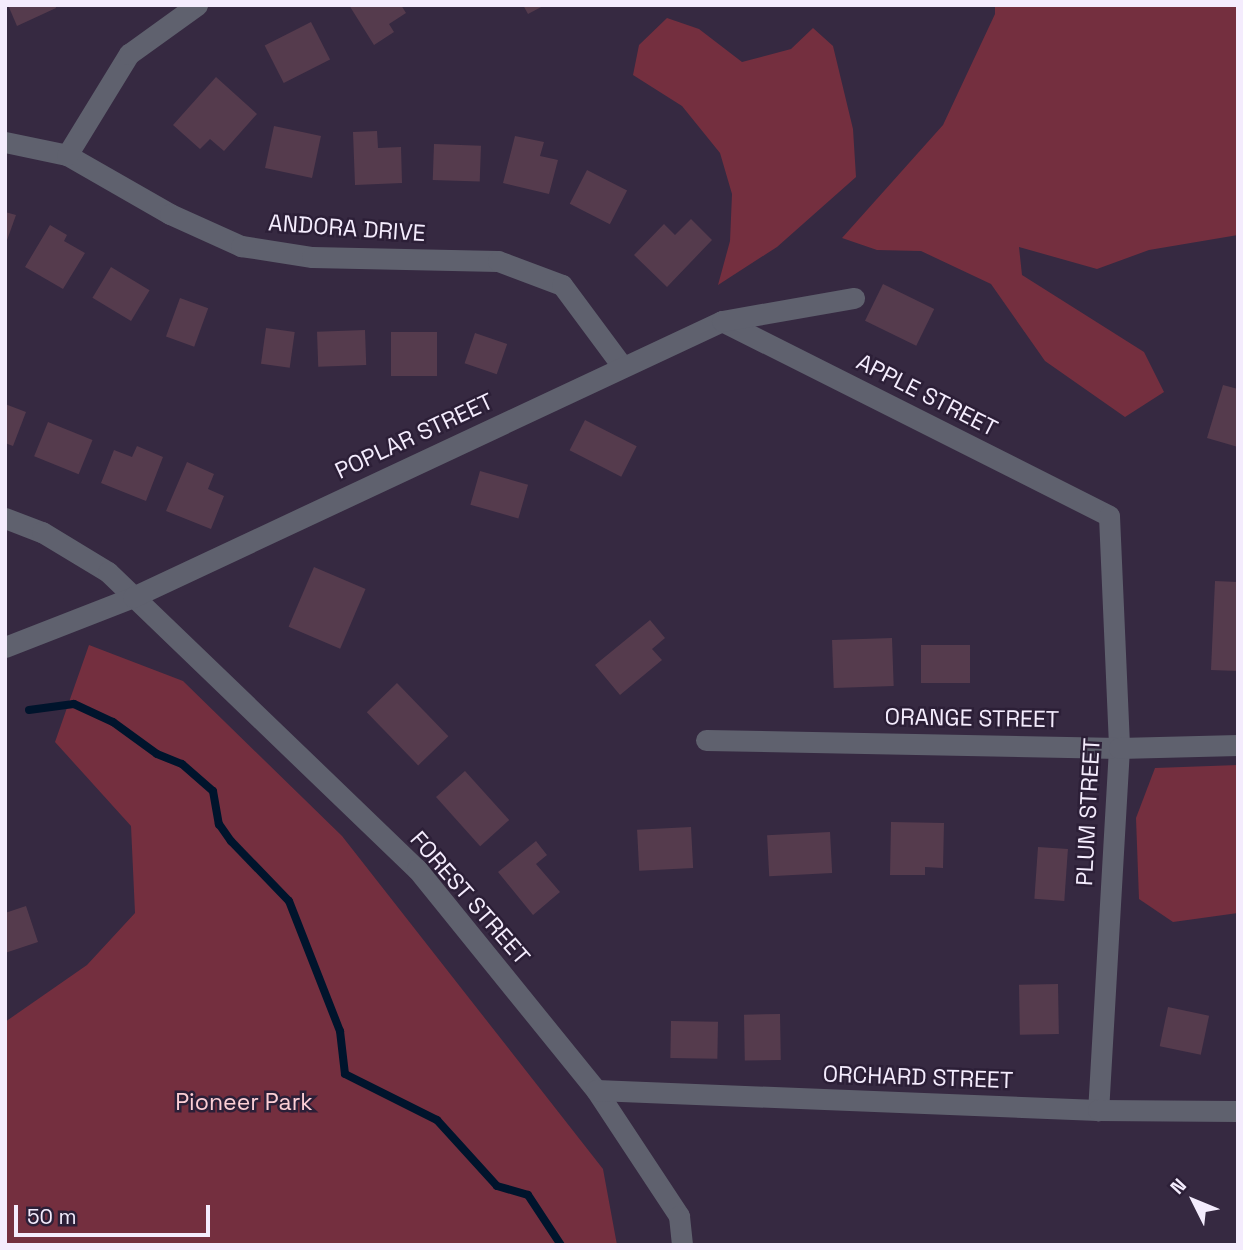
<!DOCTYPE html>
<style>
body{margin:0}
#map{position:relative;width:1243px;height:1250px;overflow:hidden;background:#362941;font-family:"Space Grotesk",sans-serif}
div>[style]{position:absolute}
[style*='--x']{left:calc(var(--x)*1px);top:calc(var(--y)*1px);width:calc(var(--w)*1px);rotate:calc(var(--a)*1deg)}
.green>*{inset:0;background:#742f3f}
.stream>*{height:8px;margin:-4px;padding:0 4px;transform-origin:4px;border-radius:4px;background:#00142c}
.building>*{inset:0;background:#553b4d;transform-origin:0 0}
.minor>*{height:21px;margin:-10.5px;padding:0 10.5px;transform-origin:10.5px;border-radius:10.5px;background:#5f616e}
span{translate:-50% -50%;white-space:nowrap;text-align:center;line-height:1.15;-webkit-text-stroke:5px #2c1f37;paint-order:stroke}
.street-label{font-size:23px;color:#f4ecfd}
.park-label{font-size:23px;color:#fccfd5}
.frame{position:absolute;inset:0;border:7px solid #f4ecfd;pointer-events:none}
.north{position:absolute;left:1159px;top:1166px;width:70px;height:70px;-webkit-text-stroke:5px #2c1f37;paint-order:stroke;rotate:313deg;font-size:19px;font-weight:700;line-height:28px;text-align:center;color:#f4ecfd}
.north::after{content:'';display:block;margin:auto;width:24px;height:32px;background:#f4ecfd;clip-path:polygon(50% 0,100% 100%,50% 72%,0 100%)}
.scale{position:absolute;left:14px;top:1205px;width:196px;height:32px;box-sizing:border-box;border:4px solid #f4ecfd;border-top:0;padding-left:9px;font-size:21px;line-height:24px;white-space:nowrap;color:#f4ecfd;-webkit-text-stroke:5px #2c1f37;paint-order:stroke}
</style>
<div id="map">
<div class="green">
<i style="clip-path:polygon(995px 5px,1238px 5px,1238px 235px,1149px 250px,1097px 269px,1019px 247px,1022px 275px,1144px 352px,1164px 392px,1125px 417px,1045px 361px,991px 284px,921px 251px,877px 250px,842px 238px,943px 125px,995px 14px)"></i>
<i style="clip-path:polygon(667px 18px,699px 29px,742px 62px,791px 49px,813px 28px,833px 46px,853px 129px,856px 177px,777px 247px,718px 285px,730px 241px,732px 194px,720px 153px,682px 106px,633px 75px,639px 45px)"></i>
<i style="clip-path:polygon(89px 645px,183px 681px,342px 836px,603px 1169px,617px 1245px,5px 1245px,5px 1022px,87px 965px,135px 913px,131px 826px,55px 742px)"></i>
<i style="clip-path:polygon(1238px 765px,1238px 913px,1173px 922px,1139px 899px,1136px 818px,1155px 768px)"></i>
</div>
<div class="stream">
<i style="--x:29;--y:710;--w:45;--a:-7.6"></i>
<i style="--x:74;--y:704;--w:43;--a:24.8"></i>
<i style="--x:113;--y:722;--w:54;--a:36"></i>
<i style="--x:157;--y:754;--w:27;--a:22"></i>
<i style="--x:182;--y:764;--w:41;--a:41.1"></i>
<i style="--x:213;--y:791;--w:34;--a:80"></i>
<i style="--x:219;--y:824;--w:21;--a:55"></i>
<i style="--x:231;--y:841;--w:83;--a:46"></i>
<i style="--x:289;--y:901;--w:140;--a:68.6"></i>
<i style="--x:340;--y:1031;--w:43;--a:83.4"></i>
<i style="--x:345;--y:1074;--w:103;--a:26.6"></i>
<i style="--x:437;--y:1120;--w:89;--a:47.7"></i>
<i style="--x:497;--y:1186;--w:32;--a:16"></i>
<i style="--x:528;--y:1195;--w:60;--a:56.6"></i>
</div>
<div class="building">
<i style="clip-path:polygon(8px 5px,55px 5px,56px 8px,17px 26px)"></i>
<i style="clip-path:polygon(349px 5px,401px 5px,406px 13px,389px 24px,394px 32px,374px 45px)"></i>
<i style="clip-path:polygon(523px 5px,545px 5px,528px 14px)"></i>
<i style="left:311px;top:22px;width:42px;height:52px;rotate:63deg"></i>
<i style="clip-path:polygon(216px 77px,257px 114px,224px 151px,210px 139px,200px 149px,173px 125px)"></i>
<i style="left:274px;top:126px;width:48px;height:43px;rotate:12deg"></i>
<i style="clip-path:polygon(377px 131px,378px 148px,401px 147px,402px 183px,355px 185px,353px 132px)"></i>
<i style="clip-path:polygon(515px 136px,544px 142px,540px 156px,558px 160px,549px 194px,503px 183px)"></i>
<i style="left:434px;top:144px;width:47px;height:36px;rotate:2deg"></i>
<i style="left:587px;top:170px;width:45px;height:38px;rotate:27deg"></i>
<i style="clip-path:polygon(5px 212px,16px 215px,6px 243px,5px 242px)"></i>
<i style="clip-path:polygon(691px 219px,712px 240px,667px 287px,634px 255px,664px 224px,675px 235px)"></i>
<i style="clip-path:polygon(50px 225px,67px 235px,64px 241px,85px 253px,63px 289px,25px 267px)"></i>
<i style="left:111px;top:267px;width:45px;height:36px;rotate:31deg"></i>
<i style="left:883px;top:284px;width:57px;height:41px;rotate:26deg"></i>
<i style="left:180px;top:298px;width:30px;height:41px;rotate:20deg"></i>
<i style="left:266px;top:328px;width:29px;height:36px;rotate:8deg"></i>
<i style="left:365px;top:330px;width:35px;height:48px;rotate:88deg"></i>
<i style="left:391px;top:332px;width:46px;height:44px"></i>
<i style="left:475px;top:333px;width:34px;height:32px;rotate:19deg"></i>
<i style="clip-path:polygon(1223px 385px,1238px 389px,1238px 447px,1207px 438px)"></i>
<i style="clip-path:polygon(5px 404px,26px 412px,13px 446px,5px 443px)"></i>
<i style="left:585px;top:420px;width:58px;height:34px;rotate:27deg"></i>
<i style="left:48px;top:422px;width:48px;height:37px;rotate:22deg"></i>
<i style="clip-path:polygon(137px 446px,163px 457px,146px 501px,101px 483px,114px 450px,132px 457px)"></i>
<i style="clip-path:polygon(187px 462px,214px 474px,208px 489px,224px 496px,211px 529px,166px 511px)"></i>
<i style="left:480px;top:471px;width:50px;height:35px;rotate:16deg"></i>
<i style="left:314px;top:567px;width:56px;height:65px;rotate:23deg"></i>
<i style="clip-path:polygon(1215px 581px,1238px 582px,1238px 671px,1211px 670px)"></i>
<i style="clip-path:polygon(650px 620px,665px 638px,652px 649px,662px 660px,620px 695px,595px 665px)"></i>
<i style="left:892px;top:638px;width:48px;height:60px;rotate:88deg"></i>
<i style="left:921px;top:645px;width:49px;height:38px"></i>
<i style="left:397px;top:683px;width:74px;height:42px;rotate:46deg"></i>
<i style="left:465px;top:771px;width:66px;height:39px;rotate:48deg"></i>
<i style="clip-path:polygon(891px 822px,944px 823px,943px 868px,925px 867px,925px 875px,890px 875px)"></i>
<i style="left:691px;top:827px;width:41px;height:54px;rotate:87deg"></i>
<i style="left:830px;top:832px;width:41px;height:63px;rotate:87deg"></i>
<i style="clip-path:polygon(536px 841px,547px 855px,536px 864px,560px 892px,533px 915px,498px 872px)"></i>
<i style="left:1038px;top:847px;width:30px;height:52px;rotate:4deg"></i>
<i style="clip-path:polygon(26px 906px,38px 942px,5px 953px,5px 913px)"></i>
<i style="left:1058px;top:984px;width:50px;height:39px;rotate:89deg"></i>
<i style="left:1168px;top:1007px;width:42px;height:40px;rotate:12deg"></i>
<i style="left:780px;top:1014px;width:46px;height:36px;rotate:89deg"></i>
<i style="left:671px;top:1021px;width:47px;height:37px;rotate:1deg"></i>
</div>
<div class="minor">
<i style="--x:5;--y:142;--w:63;--a:11.8"></i>
<i style="--x:67;--y:155;--w:119;--a:29.8"></i>
<i style="--x:170;--y:214;--w:78;--a:24.3"></i>
<i style="--x:241;--y:246;--w:72;--a:8.8"></i>
<i style="--x:312;--y:257;--w:186;--a:1.2"></i>
<i style="--x:498;--y:261;--w:68;--a:20.6"></i>
<i style="--x:562;--y:285;--w:102;--a:53.4"></i>
<i style="--x:67;--y:155;--w:119;--a:-58.5"></i>
<i style="--x:129;--y:54;--w:84;--a:-35.8"></i>
<i style="--x:722;--y:321;--w:433;--a:26.7"></i>
<i style="--x:1109;--y:516;--w:232;--a:87.5"></i>
<i style="--x:1119;--y:748;--w:363;--a:93.3"></i>
<i style="--x:5;--y:518;--w:40;--a:21"></i>
<i style="--x:42;--y:532;--w:77;--a:31.2"></i>
<i style="--x:108;--y:572;--w:429;--a:43.9"></i>
<i style="--x:417;--y:869;--w:284;--a:51"></i>
<i style="--x:596;--y:1090;--w:151;--a:56.6"></i>
<i style="--x:679;--y:1216;--w:29;--a:84"></i>
<i style="--x:5;--y:647;--w:137;--a:-21.3"></i>
<i style="--x:133;--y:597;--w:650;--a:-25.11"></i>
<i style="--x:722;--y:321;--w:134;--a:-9.9"></i>
<i style="--x:706;--y:740;--w:413;--a:1.1"></i>
<i style="--x:1119;--y:748;--w:119;--a:-1.4"></i>
<i style="--x:596;--y:1090;--w:502;--a:2.28"></i>
<i style="--x:1098;--y:1110;--w:140;--a:0.4"></i>
</div>
<div class="street-label">
<span style="left:347px;top:228px;rotate:4deg">ANDORA DRIVE</span>
<span style="left:927px;top:395px;rotate:27deg">APPLE STREET</span>
<span style="left:414px;top:436px;rotate:-25deg">POPLAR STREET</span>
<span style="left:972px;top:718px;rotate:1deg">ORANGE STREET</span>
<span style="left:1088px;top:812px;rotate:-87deg">PLUM STREET</span>
<span style="left:470px;top:898px;rotate:49deg">FOREST STREET</span>
<span style="left:918px;top:1077px;rotate:2deg">ORCHARD STREET</span>
</div>
<div class="park-label">
<span style="left:244px;top:1102px">Pioneer Park</span>
</div>
<div class="frame"></div>
<div class="north">N</div>
<div class="scale">50 m</div>
</div>
